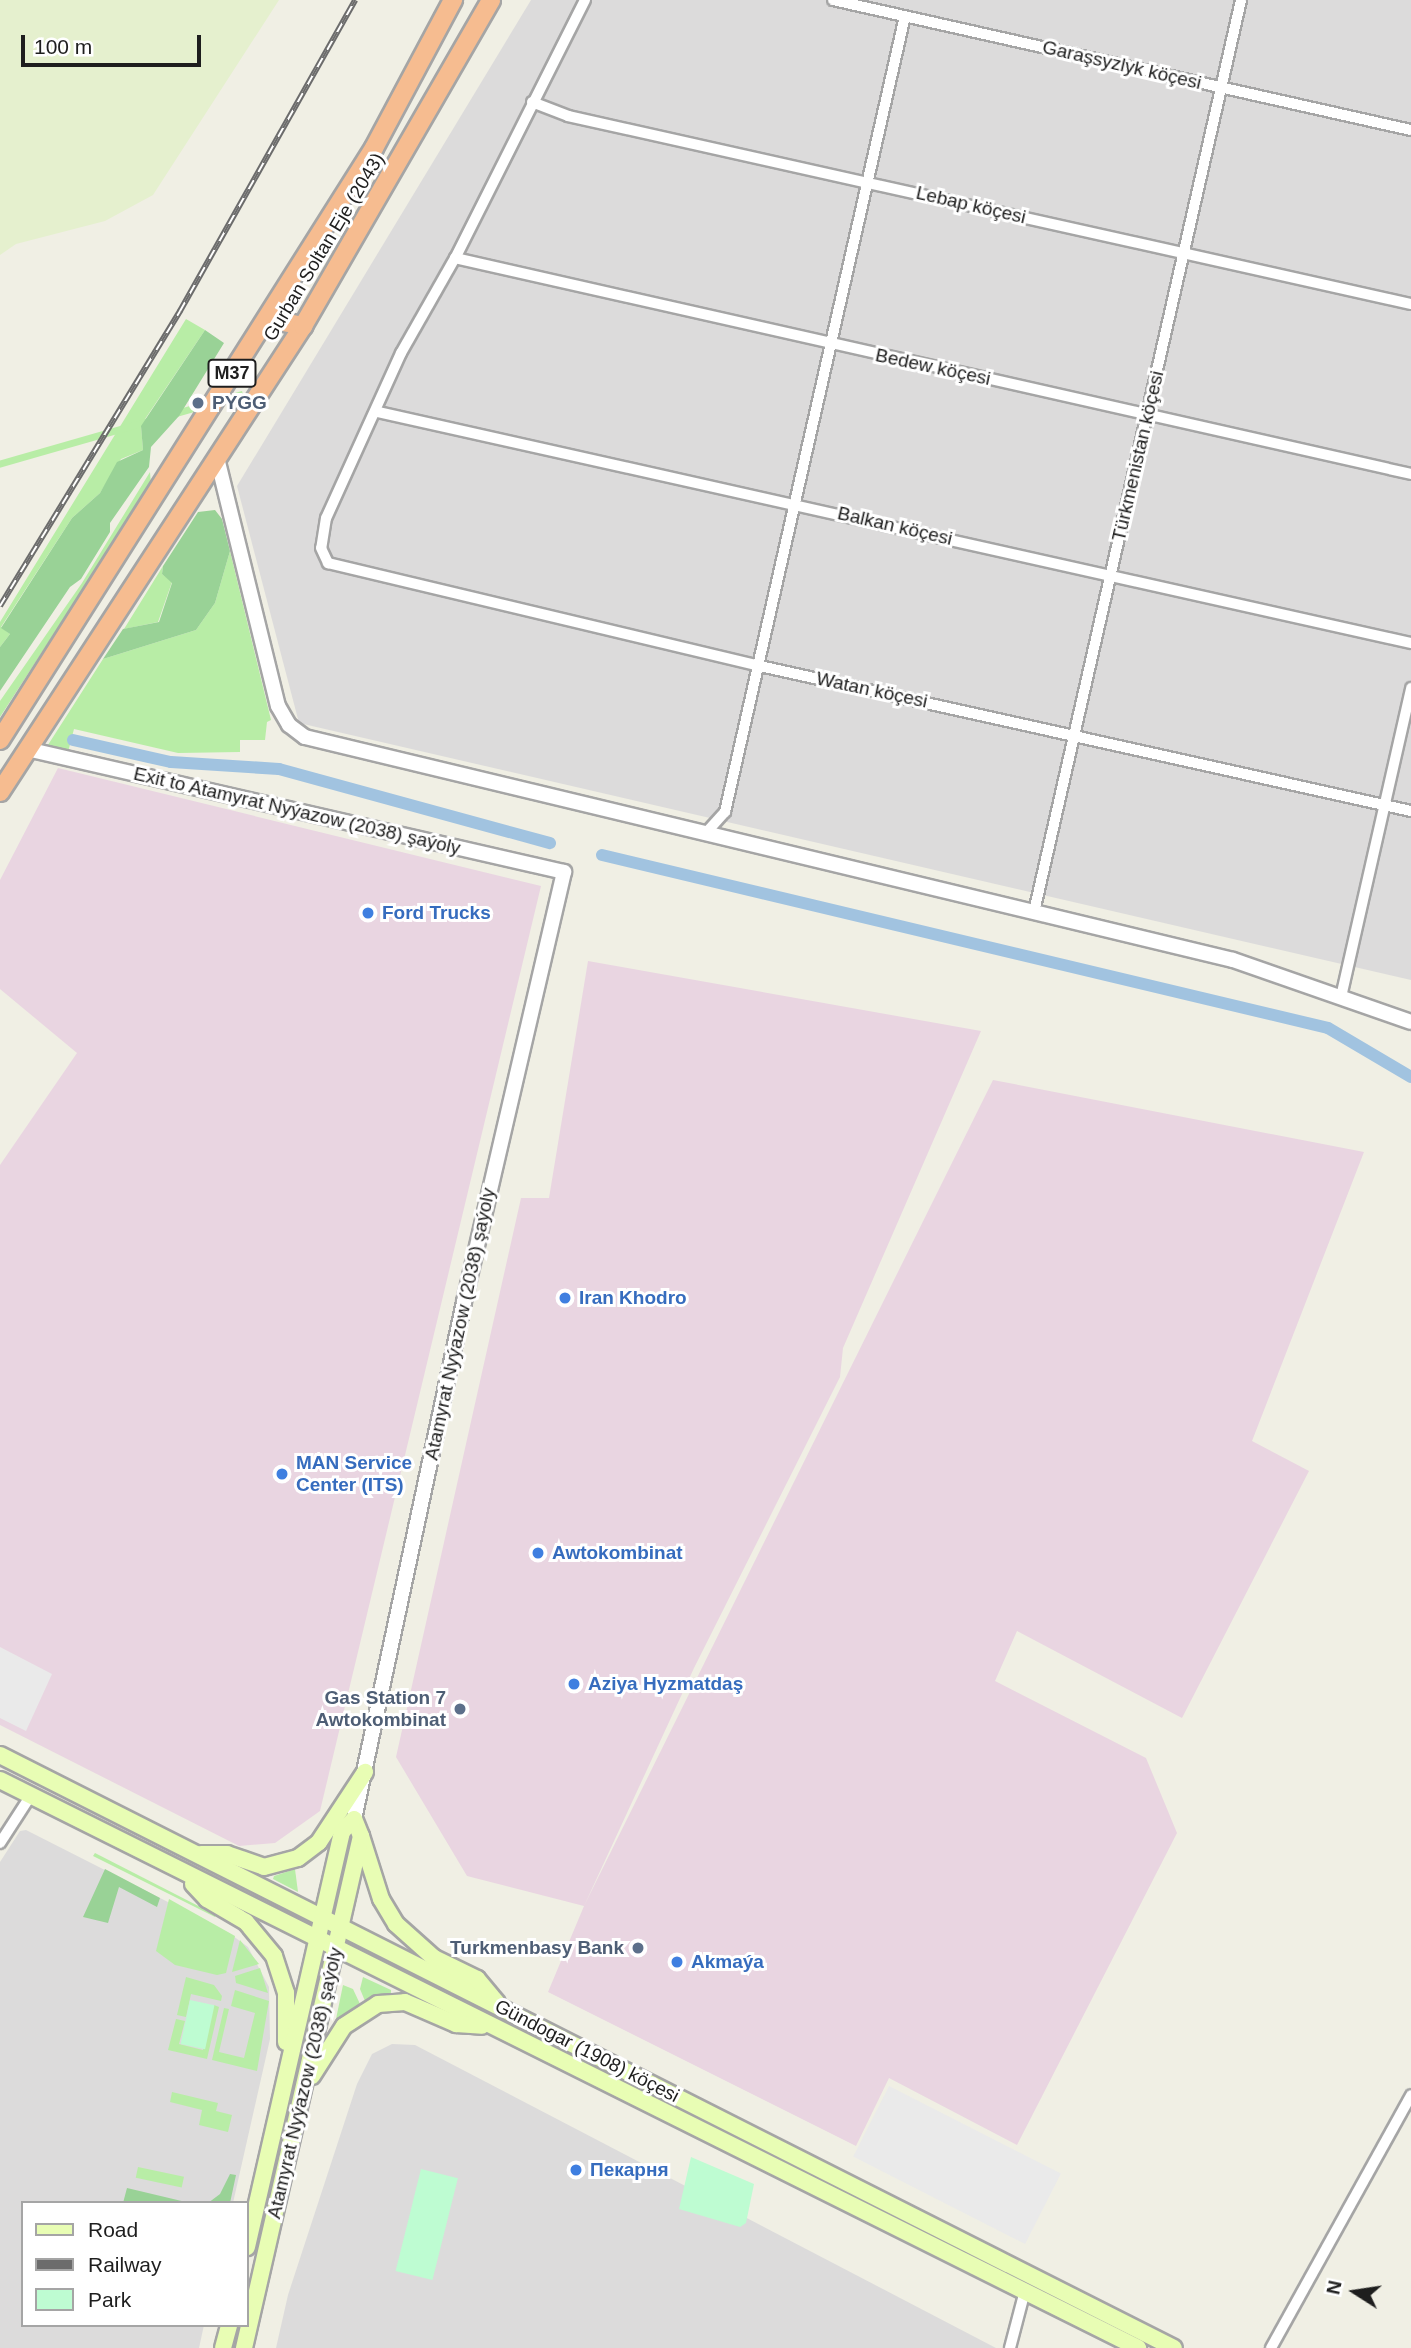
<!DOCTYPE html>
<meta charset="utf-8">
<style>
body{margin:0}
#map{position:relative;width:1411px;height:2348px;overflow:hidden;background:#f0efe4;font-family:Helvetica,sans-serif}
div>[style]{position:absolute}
[style*='--x']{left:calc(var(--x)*1px);top:calc(var(--y)*1px);width:calc(var(--w)*1px);rotate:calc(var(--a)*1deg)}
.residential>*{inset:0;background:#dcdbdb}
.industrial>*{inset:0;background:#e9d5e1}
.farmland>*{inset:0;background:#e5f0ce}
.grass>*{inset:0;background:#b8eda6;transform-origin:0 0}
.forest>*{inset:0;background:#99d296}
.park>*{inset:0;background:#befcd2;transform-origin:0 0}
.parking>*{inset:0;background:#eaeaea;transform-origin:0 0}
.canal>*{height:12px;margin:-6px;padding:0 6px;transform-origin:6px;border-radius:6px;background:#a1c3e0}
.roads{filter:drop-shadow(2px 0 #a5a5a5) drop-shadow(-2px 0 #a5a5a5) drop-shadow(0 2px #a5a5a5) drop-shadow(0 -2px #a5a5a5)}
.minor>*{height:10px;margin:-5px;padding:0 5px;transform-origin:5px;border-radius:5px;background:#fff}
.tertiary>*{height:14px;margin:-7px;padding:0 7px;transform-origin:7px;border-radius:7px;background:#fff}
.secondary>*{height:16px;margin:-8px;padding:0 8px;transform-origin:8px;border-radius:8px;background:#e8fdb4}
.trunk>*{height:18px;margin:-9px;padding:0 9px;transform-origin:9px;border-radius:9px;background:#f6bc90}
.rail>*{height:6px;margin-top:-3px;transform-origin:0;background:repeating-linear-gradient(90deg,#fff 0 10px,#6c6c6c 0 20px);box-sizing:border-box;border-block:2px solid #6c6c6c}
.dots>*{width:19px;height:19px;translate:-50% -50%;box-sizing:border-box;border:4px solid #fff;border-radius:50%}
span{translate:-50% -50%;white-space:nowrap;text-align:center;line-height:1.15;-webkit-text-stroke:6px #fff;paint-order:stroke}
.shield-label span{padding:2px 5px;background:#fff;border:2px solid;border-radius:5px;-webkit-text-stroke-width:0}
.shield-label{font-size:18px;color:#1e1e1e;font-weight:700}
.street-label{font-size:19px;color:#1e1e1e}
.service-label{font-size:19px;color:#4e5e75;font-weight:700}
.left{translate:0 -50%;text-align:left}
.right{translate:-100% -50%;text-align:right}
.shop-label{font-size:19px;color:#366cbe;font-weight:700}
.legend{position:absolute;left:21px;top:2201px;width:228px;height:126px;box-sizing:border-box;background:#fff;border:2px solid #a5a5a5;margin:0;padding:9px 12px;list-style:none;font-size:21px;color:#1e1e1e}
.legend li{display:flex;align-items:center;gap:14px;height:35px}
.legend b{width:35px;border:2px solid #a5a5a5}
.north{position:absolute;left:1320px;top:2257px;width:70px;height:70px;-webkit-text-stroke:5px #fff;paint-order:stroke;rotate:282deg;font-size:19px;font-weight:700;line-height:28px;text-align:center;color:#1e1e1e}
.north::after{content:'';display:block;margin:auto;width:24px;height:32px;background:#1e1e1e;clip-path:polygon(50% 0,100% 100%,50% 72%,0 100%)}
.scale{position:absolute;left:21px;top:35px;width:180px;height:32px;box-sizing:border-box;border:4px solid #1e1e1e;border-top:0;padding-left:9px;font-size:21px;line-height:24px;white-space:nowrap;color:#1e1e1e;-webkit-text-stroke:5px #fff;paint-order:stroke}
</style>
<div id="map">
<div class="residential">
<i style="clip-path:polygon(531px 0,1411px 0,1411px 980px,299px 723px,237px 486px)"></i>
<i style="clip-path:polygon(26px 1830px,229px 1933px,248px 1947px,269px 1987px,270px 2039px,233px 2203px,23px 2203px,23px 2325px,204px 2325px,199px 2348px,0 2348px,0 1862px,20px 1831px)"></i>
<i style="clip-path:polygon(392px 2044px,415px 2045px,996px 2348px,276px 2348px,288px 2295px,357px 2084px,372px 2054px)"></i>
</div>
<div class="industrial">
<i style="clip-path:polygon(58px 768px,541px 886px,320px 1811px,275px 1843px,239px 1846px,0 1725px,0 1165px,77px 1053px,0 989px,0 880px)"></i>
<i style="clip-path:polygon(588px 961px,981px 1031px,843px 1348px,840px 1377px,694px 1668px,584px 1906px,993px 1080px,1364px 1152px,1252px 1441px,1309px 1471px,1182px 1718px,1017px 1631px,995px 1681px,1146px 1758px,1177px 1833px,1017px 2145px,889px 2078px,856px 2146px,548px 1992px,584px 1906px,467px 1876px,396px 1757px,521px 1198px,549px 1198px)"></i>
</div>
<div class="farmland">
<i style="clip-path:polygon(0 0,279px 0,153px 195px,105px 221px,16px 244px,0 255px)"></i>
</div>
<div class="grass">
<i style="clip-path:polygon(186px 319px,205px 330px,141px 425px,143px 450px,121px 459px,100px 493px,72px 518px,1px 627px,10px 634px,0 647px,0 622px)"></i>
<i style="left:242px;top:391px;width:7px;height:363px;rotate:74deg"></i>
<i style="clip-path:polygon(150px 472px,151px 484px,0 717px,0 701px,82px 583px)"></i>
<i style="clip-path:polygon(230px 551px,271px 720px,267px 722px,265px 740px,240px 740px,240px 752px,178px 753px,74px 729px,68px 752px,46px 748px,103px 659px,196px 630px,215px 603px)"></i>
<i style="clip-path:polygon(163px 566px,162px 574px,172px 582px,158px 622px,124px 629px)"></i>
<i style="clip-path:polygon(95px 1853px,216px 1915px,215px 1917px,93px 1856px)"></i>
<i style="clip-path:polygon(295px 1869px,298px 1892px,273px 1879px,274px 1876px)"></i>
<i style="clip-path:polygon(169px 1899px,235px 1936px,226px 1973px,217px 1975px,175px 1965px,156px 1951px)"></i>
<i style="clip-path:polygon(240px 1940px,259px 1964px,232px 1972px)"></i>
<i style="clip-path:polygon(260px 1968px,268px 1993px,236px 1983px,235px 1976px)"></i>
<i style="clip-path:polygon(186px 1977px,214px 1985px,222px 1996px,221px 2001px,191px 1994px,186px 2017px,177px 2015px)"></i>
<i style="clip-path:polygon(363px 1977px,391px 1990px,391px 1994px,365px 2001px,360px 1989px)"></i>
<i style="clip-path:polygon(343px 1985px,353px 1989px,360px 2004px,340px 2020px,336px 2019px)"></i>
<i style="clip-path:polygon(235px 1990px,269px 2001px,257px 2071px,212px 2060px,224px 2008px,229px 2009px,219px 2052px,244px 2058px,255px 2013px,231px 2006px)"></i>
<i style="clip-path:polygon(214px 2005px,219px 2007px,207px 2059px,168px 2050px,176px 2019px,185px 2021px,179px 2044px,203px 2050px)"></i>
<i style="clip-path:polygon(172px 2092px,218px 2103px,216px 2111px,232px 2115px,228px 2132px,199px 2125px,202px 2110px,170px 2102px)"></i>
<i style="left:138px;top:2167px;width:47px;height:11px;rotate:12deg"></i>
</div>
<div class="forest">
<i style="clip-path:polygon(205px 330px,224px 343px,179px 416px,151px 447px,149px 467px,110px 523px,110px 532px,81px 579px,70px 587px,0 691px,0 647px,10px 634px,1px 628px,72px 518px,100px 493px,117px 462px,143px 450px,141px 426px)"></i>
<i style="clip-path:polygon(215px 510px,222px 519px,230px 551px,215px 603px,196px 630px,103px 659px,123px 629px,159px 622px,172px 583px,162px 574px,163px 566px,198px 512px)"></i>
<i style="clip-path:polygon(105px 1869px,160px 1898px,157px 1907px,119px 1887px,108px 1923px,83px 1917px)"></i>
<i style="clip-path:polygon(230px 2174px,236px 2175px,230px 2203px,208px 2203px,220px 2194px)"></i>
<i style="clip-path:polygon(127px 2188px,190px 2203px,123px 2203px)"></i>
</div>
<div class="park">
<i style="left:190px;top:2000px;width:25px;height:45px;rotate:12deg"></i>
<i style="clip-path:polygon(691px 2157px,754px 2184px,746px 2223px,740px 2227px,679px 2209px)"></i>
<i style="left:421px;top:2169px;width:38px;height:105px;rotate:14deg"></i>
</div>
<div class="parking">
<i style="clip-path:polygon(0 1647px,52px 1674px,26px 1731px,0 1718px)"></i>
<i style="left:889px;top:2086px;width:193px;height:79px;rotate:27deg"></i>
</div>
<div class="canal">
<i style="--x:73;--y:740;--w:100;--a:12.7"></i>
<i style="--x:171;--y:762;--w:108;--a:3.7"></i>
<i style="--x:279;--y:769;--w:281;--a:15.3"></i>
<i style="--x:602;--y:855;--w:746;--a:13.4"></i>
<i style="--x:1328;--y:1028;--w:96;--a:30.6"></i>
</div>
<div class="roads">
<div class="minor">
<i style="--x:585;--y:0;--w:289;--a:116.7"></i>
<i style="--x:455;--y:258;--w:109;--a:119.6"></i>
<i style="--x:401;--y:353;--w:181;--a:114.4"></i>
<i style="--x:326;--y:518;--w:30;--a:99"></i>
<i style="--x:321;--y:548;--w:17;--a:65"></i>
<i style="--x:328;--y:563;--w:444;--a:13.4"></i>
<i style="--x:760;--y:666;--w:667;--a:12.56"></i>
<i style="--x:833;--y:0;--w:592;--a:12.68"></i>
<i style="--x:532;--y:102;--w:39;--a:21"></i>
<i style="--x:568;--y:116;--w:864;--a:12.57"></i>
<i style="--x:455;--y:258;--w:980;--a:12.73"></i>
<i style="--x:378;--y:412;--w:1059;--a:12.61"></i>
<i style="--x:705;--y:834;--w:30;--a:-48"></i>
<i style="--x:725;--y:812;--w:816;--a:-77.26"></i>
<i style="--x:1034;--y:912;--w:935;--a:-77.21"></i>
<i style="--x:1341;--y:997;--w:317;--a:-77.2"></i>
<i style="--x:0;--y:1843;--w:57;--a:-57.1"></i>
<i style="--x:1010;--y:2348;--w:59;--a:-75.3"></i>
<i style="--x:1271;--y:2348;--w:289;--a:-61"></i>
</div>
<div class="tertiary">
<i style="--x:218;--y:462;--w:251;--a:76.2"></i>
<i style="--x:278;--y:706;--w:22;--a:60"></i>
<i style="--x:289;--y:725;--w:20;--a:37"></i>
<i style="--x:305;--y:737;--w:954;--a:13.51"></i>
<i style="--x:1233;--y:960;--w:188;--a:19.2"></i>
<i style="--x:31;--y:750;--w:547;--a:12.89"></i>
<i style="--x:564;--y:872;--w:441;--a:103.1"></i>
<i style="--x:464;--y:1302;--w:529;--a:102.01"></i>
</div>
<div class="secondary">
<i style="--x:0;--y:1755;--w:1315;--a:26.8"></i>
<i style="--x:0;--y:1780;--w:1272;--a:26.52"></i>
<i style="--x:361;--y:1836;--w:66;--a:72.4"></i>
<i style="--x:381;--y:1899;--w:29;--a:59"></i>
<i style="--x:396;--y:1924;--w:51;--a:41.8"></i>
<i style="--x:434;--y:1958;--w:48;--a:26"></i>
<i style="--x:477;--y:1979;--w:31;--a:50"></i>
<i style="--x:201;--y:1854;--w:26;--a:0"></i>
<i style="--x:227;--y:1854;--w:39;--a:19"></i>
<i style="--x:264;--y:1867;--w:35;--a:-15"></i>
<i style="--x:298;--y:1858;--w:26;--a:-37"></i>
<i style="--x:319;--y:1842;--w:84;--a:-56.7"></i>
<i style="--x:193;--y:1884;--w:21;--a:47"></i>
<i style="--x:207;--y:1899;--w:45;--a:30.5"></i>
<i style="--x:246;--y:1922;--w:44;--a:50.5"></i>
<i style="--x:274;--y:1956;--w:39;--a:72"></i>
<i style="--x:286;--y:1993;--w:49;--a:90"></i>
<i style="--x:312;--y:2076;--w:59;--a:-57.4"></i>
<i style="--x:344;--y:2026;--w:40;--a:-32.9"></i>
<i style="--x:378;--y:2004;--w:27;--a:-4"></i>
<i style="--x:405;--y:2002;--w:56;--a:23.3"></i>
<i style="--x:456;--y:2024;--w:26;--a:4"></i>
<i style="--x:223;--y:2348;--w:24;--a:-75"></i>
<i style="--x:244;--y:2348;--w:525;--a:-77.13"></i>
<i style="--x:361;--y:1836;--w:18;--a:-112"></i>
<i style="--x:354;--y:1819;--w:18;--a:133"></i>
<i style="--x:342;--y:1832;--w:426;--a:102.9"></i>
</div>
<div class="trunk">
<i style="--x:273;--y:310;--w:13;--a:61"></i>
<i style="--x:279;--y:321;--w:25;--a:12"></i>
<i style="--x:0;--y:740;--w:700;--a:-57.72"></i>
<i style="--x:374;--y:148;--w:168;--a:-61.9"></i>
<i style="--x:0;--y:792;--w:556;--a:-56.97"></i>
<i style="--x:303;--y:326;--w:376;--a:-60"></i>
</div>
</div>
<div class="rail">
<i style="--x:0;--y:606;--w:346;--a:-58.6"></i>
<i style="--x:180;--y:311;--w:357;--a:-60.6"></i>
</div>
<div class="dots">
<i style="left:198px;top:403px;background:#5c6f8a"></i>
<i style="left:368px;top:913px;background:#3f7fe0"></i>
<i style="left:565px;top:1298px;background:#3f7fe0"></i>
<i style="left:282px;top:1474px;background:#3f7fe0"></i>
<i style="left:538px;top:1553px;background:#3f7fe0"></i>
<i style="left:574px;top:1684px;background:#3f7fe0"></i>
<i style="left:460px;top:1709px;background:#5c6f8a"></i>
<i style="left:638px;top:1948px;background:#5c6f8a"></i>
<i style="left:677px;top:1962px;background:#3f7fe0"></i>
<i style="left:576px;top:2170px;background:#3f7fe0"></i>
</div>
<div class="shield-label">
<span style="left:232px;top:373px">M37</span>
</div>
<div class="street-label">
<span style="left:1122px;top:65px;rotate:13deg">Garaşsyzlyk köçesi</span>
<span style="left:971px;top:205px;rotate:13deg">Lebap köçesi</span>
<span style="left:324px;top:247px;rotate:-59deg">Gurban Soltan Eje (2043)</span>
<span style="left:933px;top:367px;rotate:12deg">Bedew köçesi</span>
<span style="left:1138px;top:456px;rotate:-77deg">Türkmenistan köçesi</span>
<span style="left:895px;top:526px;rotate:13deg">Balkan köçesi</span>
<span style="left:872px;top:690px;rotate:12deg">Watan köçesi</span>
<span style="left:297px;top:811px;rotate:13deg">Exit to Atamyrat Nyýazow (2038) şaýoly</span>
<span style="left:460px;top:1324px;rotate:-78deg">Atamyrat Nyýazow (2038) şaýoly</span>
<span style="left:587px;top:2051px;rotate:27deg">Gündogar (1908) köçesi</span>
<span style="left:305px;top:2083px;rotate:-77deg">Atamyrat Nyýazow (2038) şaýoly</span>
</div>
<div class="service-label">
<span class="left" style="left:212px;top:403px">PYGG</span>
<span class="right" style="left:446px;top:1709px">Gas Station 7<br>Awtokombinat</span>
<span class="right" style="left:624px;top:1948px">Turkmenbasy Bank</span>
</div>
<div class="shop-label">
<span class="left" style="left:382px;top:913px">Ford Trucks</span>
<span class="left" style="left:579px;top:1298px">Iran Khodro</span>
<span class="left" style="left:296px;top:1474px">MAN Service<br>Center (ITS)</span>
<span class="left" style="left:552px;top:1553px">Awtokombinat</span>
<span class="left" style="left:588px;top:1684px">Aziya Hyzmatdaş</span>
<span class="left" style="left:691px;top:1962px">Аkmaýa</span>
<span class="left" style="left:590px;top:2170px">Пекарня</span>
</div>
<ul class="legend">
<li><b style="height:9px;background:#e8fdb4"></b>Road</li>
<li><b style="height:9px;background:#6c6c6c"></b>Railway</li>
<li><b style="height:19px;background:#befcd2"></b>Park</li>
</ul>
<div class="north">N</div>
<div class="scale">100 m</div>
</div>
